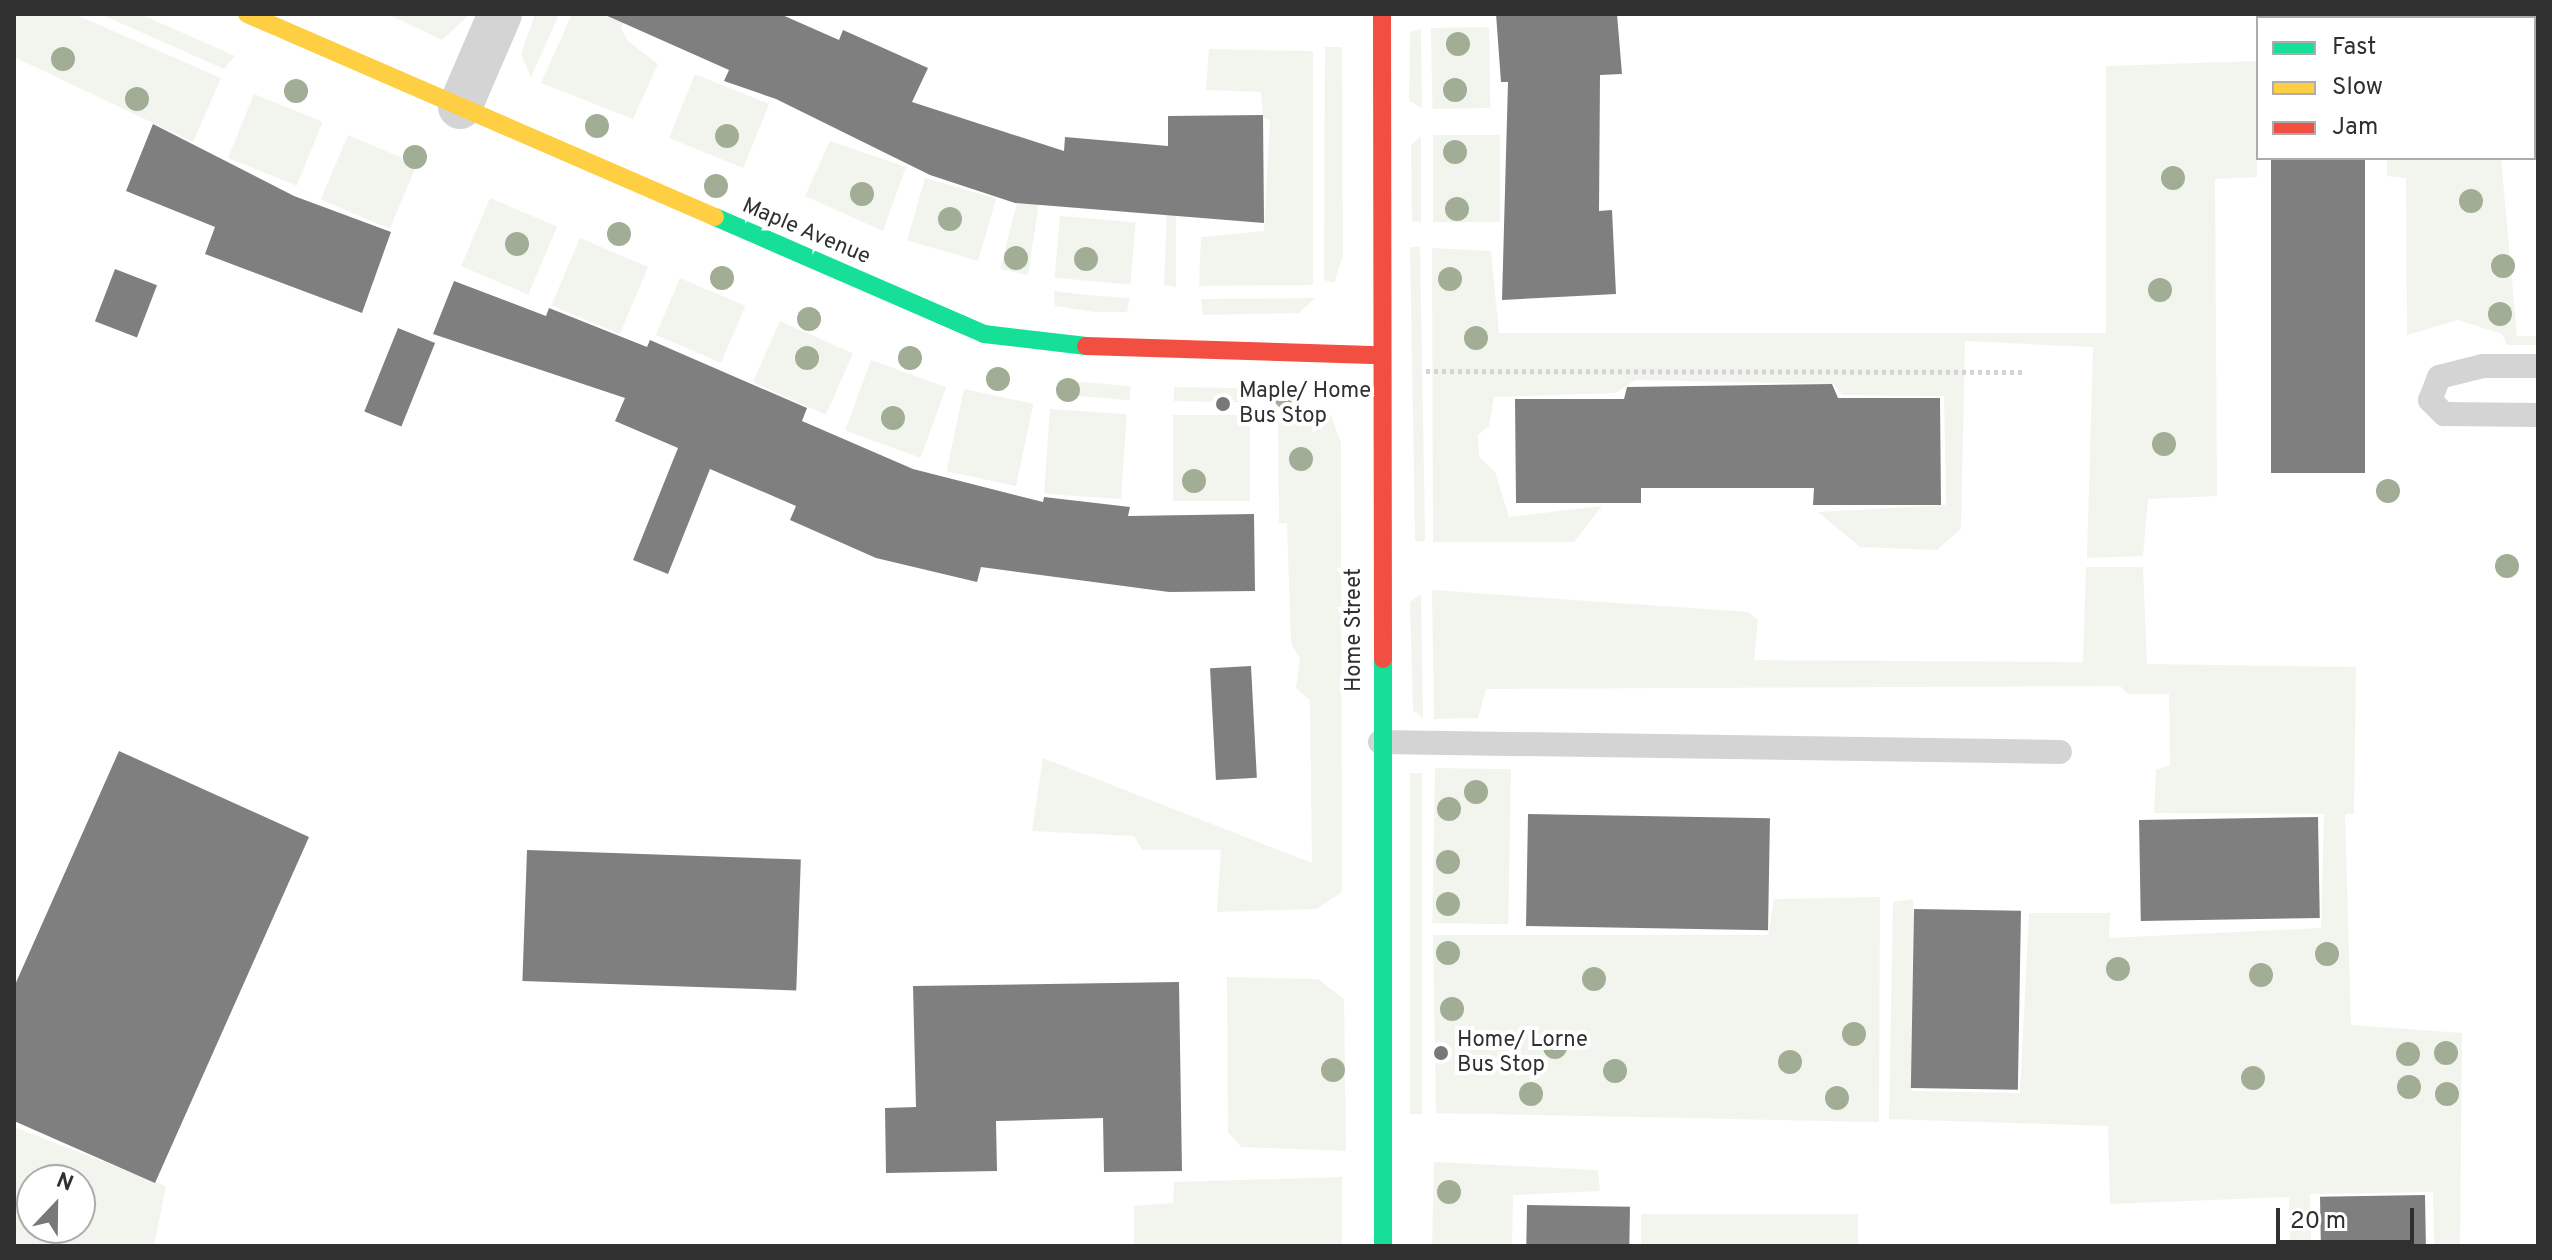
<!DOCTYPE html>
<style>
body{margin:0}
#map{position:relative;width:2552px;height:1260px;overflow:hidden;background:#fff;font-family:Overpass,sans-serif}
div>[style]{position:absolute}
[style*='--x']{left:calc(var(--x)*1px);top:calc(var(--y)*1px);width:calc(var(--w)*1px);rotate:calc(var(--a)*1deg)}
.green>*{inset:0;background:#f2f5ed;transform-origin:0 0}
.building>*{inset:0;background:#7f7f7f;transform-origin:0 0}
.path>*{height:5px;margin-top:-2.5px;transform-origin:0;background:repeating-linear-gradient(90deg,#d4d4d4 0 4px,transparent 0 8px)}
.lane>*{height:24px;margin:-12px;padding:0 12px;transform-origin:12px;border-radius:12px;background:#d4d4d4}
.street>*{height:44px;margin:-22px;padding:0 22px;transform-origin:22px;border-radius:22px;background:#d4d4d4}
.fast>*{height:18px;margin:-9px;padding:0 9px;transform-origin:9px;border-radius:9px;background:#16e098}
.slow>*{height:18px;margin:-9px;padding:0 9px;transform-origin:9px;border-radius:9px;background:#ffcf43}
.jam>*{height:18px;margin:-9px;padding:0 9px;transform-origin:9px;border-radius:9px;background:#f24e42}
.trees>*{width:24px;height:24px;margin:-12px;border-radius:50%;background:#a1ae95}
.dots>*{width:22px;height:22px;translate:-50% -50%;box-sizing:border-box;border:4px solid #fff;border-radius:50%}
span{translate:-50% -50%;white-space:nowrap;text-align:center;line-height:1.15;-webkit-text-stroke:8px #fff;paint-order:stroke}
.street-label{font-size:22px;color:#303030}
.poi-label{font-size:22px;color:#303030}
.left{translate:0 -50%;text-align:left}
.frame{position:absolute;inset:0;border:16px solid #303030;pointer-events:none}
.legend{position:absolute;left:2256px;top:16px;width:280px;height:144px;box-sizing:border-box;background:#fff;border:2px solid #acacac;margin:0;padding:10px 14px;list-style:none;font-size:24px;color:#303030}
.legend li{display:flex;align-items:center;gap:16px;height:40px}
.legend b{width:40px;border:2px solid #acacac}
.north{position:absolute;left:16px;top:1164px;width:80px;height:80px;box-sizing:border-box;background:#fff;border:2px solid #acacac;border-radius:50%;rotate:22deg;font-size:22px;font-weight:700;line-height:32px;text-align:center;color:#303030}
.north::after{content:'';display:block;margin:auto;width:28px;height:36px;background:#787878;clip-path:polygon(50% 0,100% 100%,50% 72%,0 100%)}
.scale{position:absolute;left:2276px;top:1208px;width:138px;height:36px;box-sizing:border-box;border:4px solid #303030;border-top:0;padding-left:10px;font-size:24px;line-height:28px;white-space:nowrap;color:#303030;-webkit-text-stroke:6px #fff;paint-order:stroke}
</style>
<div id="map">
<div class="green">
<i style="clip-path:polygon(14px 14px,74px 14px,221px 78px,193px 142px,14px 57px)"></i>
<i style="clip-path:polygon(100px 14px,140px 14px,235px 56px,224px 69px)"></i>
<i style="clip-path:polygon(387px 14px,470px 14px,442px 40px)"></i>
<i style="clip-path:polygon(535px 14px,559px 14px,531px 77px,521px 54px)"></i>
<i style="clip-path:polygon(572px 14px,627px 14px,621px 29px,628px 41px,658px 64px,633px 119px,541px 83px)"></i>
<i style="left:1489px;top:27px;width:81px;height:58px;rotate:89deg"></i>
<i style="clip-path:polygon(1421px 29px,1422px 108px,1409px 101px,1410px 32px)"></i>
<i style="clip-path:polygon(1325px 47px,1342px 47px,1343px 256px,1334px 283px,1324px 280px)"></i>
<i style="clip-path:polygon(1209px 49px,1313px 51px,1313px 285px,1199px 286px,1201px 237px,1264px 231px,1270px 120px,1263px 118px,1261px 92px,1206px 90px)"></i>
<i style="clip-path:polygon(2258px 61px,2257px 177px,2215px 179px,2217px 496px,2148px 499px,2143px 556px,2087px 558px,2093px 347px,1965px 341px,1961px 529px,1937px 550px,1860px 547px,1818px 512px,1946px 505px,1944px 396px,1842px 395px,1834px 384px,1635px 380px,1616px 393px,1494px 397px,1489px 426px,1478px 435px,1479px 457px,1495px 472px,1509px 517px,1602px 506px,1574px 542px,1433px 542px,1432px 248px,1491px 251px,1499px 333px,2106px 333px,2106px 66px)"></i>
<i style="left:695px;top:74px;width:80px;height:69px;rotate:22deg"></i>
<i style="left:254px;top:94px;width:74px;height:69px;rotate:22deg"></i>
<i style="left:348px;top:135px;width:75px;height:70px;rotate:23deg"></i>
<i style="left:1500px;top:135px;width:87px;height:67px;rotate:90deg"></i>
<i style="clip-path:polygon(1421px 136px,1421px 222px,1412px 221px,1411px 145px)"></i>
<i style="clip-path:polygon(830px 141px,906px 167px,883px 231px,805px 196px)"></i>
<i style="clip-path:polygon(1030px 153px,1046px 156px,1028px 275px,1000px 269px)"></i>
<i style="clip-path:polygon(2387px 158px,2501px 158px,2517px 336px,2538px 336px,2538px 345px,2507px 345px,2502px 334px,2458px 320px,2407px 335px,2406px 178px,2387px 176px)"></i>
<i style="left:925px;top:178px;width:74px;height:65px;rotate:16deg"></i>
<i style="clip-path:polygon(1176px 184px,1176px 287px,1164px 285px,1168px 185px)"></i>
<i style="left:490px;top:198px;width:73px;height:74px;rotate:23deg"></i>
<i style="left:1060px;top:216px;width:76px;height:62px;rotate:5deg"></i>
<i style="left:580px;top:238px;width:74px;height:73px;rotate:23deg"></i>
<i style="left:1420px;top:247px;width:294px;height:10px;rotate:89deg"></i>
<i style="left:680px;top:278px;width:71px;height:62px;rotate:23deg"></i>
<i style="clip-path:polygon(1054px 291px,1085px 295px,1130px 298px,1127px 312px,1094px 312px,1055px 306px)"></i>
<i style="clip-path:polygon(1315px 298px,1299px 313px,1203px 315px,1201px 299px)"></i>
<i style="left:780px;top:321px;width:80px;height:67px;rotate:24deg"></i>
<i style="left:871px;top:360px;width:80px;height:75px;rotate:20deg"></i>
<i style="left:1058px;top:380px;width:73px;height:14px;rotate:5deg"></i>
<i style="left:1174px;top:387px;width:74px;height:14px;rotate:1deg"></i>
<i style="left:964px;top:389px;width:71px;height:84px;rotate:12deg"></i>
<i style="left:1050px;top:409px;width:77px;height:85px;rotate:4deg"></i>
<i style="left:1173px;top:415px;width:77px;height:86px"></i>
<i style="clip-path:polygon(1278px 415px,1331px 415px,1341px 443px,1342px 892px,1316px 909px,1217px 912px,1221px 850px,1142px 850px,1134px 836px,1032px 831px,1043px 758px,1312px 863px,1310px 700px,1296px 688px,1300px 659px,1291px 643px,1287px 523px,1279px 523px)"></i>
<i style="clip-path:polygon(2086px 567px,2143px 567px,2147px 664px,2356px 667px,2354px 814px,2345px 814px,2351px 1025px,2462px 1033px,2460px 1246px,2434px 1246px,2433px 1192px,2310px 1194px,2311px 1246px,2290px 1246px,2289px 1197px,2110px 1204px,2108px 1126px,1889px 1119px,1893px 902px,1913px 899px,1912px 1091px,2020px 1093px,2029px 913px,2110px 913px,2109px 938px,2321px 928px,2324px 814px,2154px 813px,2156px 770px,2170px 765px,2169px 694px,2128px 694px,2120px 686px,1486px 689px,1478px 718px,1434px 719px,1432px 590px,1748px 612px,1758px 620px,1754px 660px,2083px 662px)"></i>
<i style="clip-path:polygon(1421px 594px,1423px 718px,1413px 711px,1410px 602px)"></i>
<i style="left:1435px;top:768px;width:76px;height:155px;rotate:1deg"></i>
<i style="left:1422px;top:773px;width:341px;height:12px;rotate:90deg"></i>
<i style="clip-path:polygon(1880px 897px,1879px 1122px,1436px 1113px,1433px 935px,1768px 935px,1774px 899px)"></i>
<i style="clip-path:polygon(1227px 977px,1318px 979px,1344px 999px,1346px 1151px,1241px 1147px,1228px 1132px)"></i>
<i style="clip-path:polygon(evenodd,14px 1127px,166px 1186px,154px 1246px,14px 1246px,14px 1127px,32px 1180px,80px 1180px,80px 1228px,32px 1228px,32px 1180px)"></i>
<i style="clip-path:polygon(1434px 1162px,1598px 1170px,1600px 1191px,1513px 1195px,1512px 1246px,1432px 1246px)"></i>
<i style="clip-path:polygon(1342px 1177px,1342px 1246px,1134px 1246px,1134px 1206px,1173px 1203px,1174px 1182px)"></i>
<i style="left:1641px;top:1214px;width:217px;height:32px"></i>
</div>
<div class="building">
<i style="clip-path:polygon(603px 14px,780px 14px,839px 40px,843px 30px,928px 68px,912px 102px,1064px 151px,1065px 137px,1168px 146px,1168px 116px,1263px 115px,1264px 223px,1015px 203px,930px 175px,776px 99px,724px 81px,729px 70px)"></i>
<i style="clip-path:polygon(1496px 14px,1617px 14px,1622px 74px,1600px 75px,1599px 211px,1612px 210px,1616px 294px,1502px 300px,1508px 82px,1501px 82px)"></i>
<i style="clip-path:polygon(153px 124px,294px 196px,391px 232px,362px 313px,205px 254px,215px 227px,126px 191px)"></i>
<i style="left:2271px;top:158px;width:94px;height:315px"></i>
<i style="left:115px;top:269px;width:45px;height:56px;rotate:21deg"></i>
<i style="clip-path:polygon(454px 281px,546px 316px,549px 308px,647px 347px,650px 340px,807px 408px,802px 421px,913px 469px,1043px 502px,1044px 497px,1130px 507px,1128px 516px,1254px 514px,1255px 591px,1169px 592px,981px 567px,977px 582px,876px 558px,790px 520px,796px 506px,710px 469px,668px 574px,633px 560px,678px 448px,615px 421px,625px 398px,433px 334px)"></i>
<i style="left:398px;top:328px;width:40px;height:90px;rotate:22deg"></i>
<i style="clip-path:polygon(1832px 384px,1838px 398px,1940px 398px,1941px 505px,1813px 505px,1814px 488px,1641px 488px,1641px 503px,1516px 503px,1515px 399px,1624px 399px,1627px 387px)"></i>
<i style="left:1251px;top:666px;width:112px;height:41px;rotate:87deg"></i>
<i style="clip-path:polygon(119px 751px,309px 837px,155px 1183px,14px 1121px,14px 987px)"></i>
<i style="left:1528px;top:814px;width:242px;height:112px;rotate:1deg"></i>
<i style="left:2318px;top:817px;width:101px;height:179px;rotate:89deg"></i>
<i style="left:527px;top:850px;width:274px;height:131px;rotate:2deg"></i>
<i style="left:1914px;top:909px;width:107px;height:179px;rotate:1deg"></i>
<i style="clip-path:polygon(1179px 982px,1182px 1171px,1104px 1172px,1103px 1118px,996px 1121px,997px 1171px,886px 1173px,885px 1108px,916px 1107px,913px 986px)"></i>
<i style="left:2425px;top:1195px;width:51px;height:105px;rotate:89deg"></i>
<i style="left:1527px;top:1205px;width:103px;height:41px;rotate:1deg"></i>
</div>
<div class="path">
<i style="--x:1426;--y:371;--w:600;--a:0.1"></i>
</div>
<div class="lane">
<i style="--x:2538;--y:366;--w:55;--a:180"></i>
<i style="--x:2483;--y:366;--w:45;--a:166"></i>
<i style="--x:2439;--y:377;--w:25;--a:111"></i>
<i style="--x:2430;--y:400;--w:20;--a:45"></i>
<i style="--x:2444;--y:414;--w:94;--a:0.6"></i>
<i style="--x:1380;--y:742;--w:680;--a:0.84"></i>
</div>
<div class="street">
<i style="--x:460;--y:107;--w:101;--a:-66.7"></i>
</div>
<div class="fast">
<i style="--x:715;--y:217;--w:293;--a:23.5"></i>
<i style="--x:984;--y:334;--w:103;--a:6.7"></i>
<i style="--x:1383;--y:659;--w:587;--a:90"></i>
</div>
<div class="slow">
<i style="--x:247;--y:14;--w:510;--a:23.45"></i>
</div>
<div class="jam">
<i style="--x:1382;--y:14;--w:645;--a:89.91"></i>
<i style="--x:1086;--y:346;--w:293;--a:1.8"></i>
</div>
<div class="trees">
<i style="left:1458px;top:44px"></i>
<i style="left:63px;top:59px"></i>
<i style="left:1455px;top:90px"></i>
<i style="left:296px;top:91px"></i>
<i style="left:137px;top:99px"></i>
<i style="left:597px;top:126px"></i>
<i style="left:727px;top:136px"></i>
<i style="left:1455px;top:152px"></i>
<i style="left:415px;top:157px"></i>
<i style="left:2173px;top:178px"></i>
<i style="left:716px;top:186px"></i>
<i style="left:862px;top:194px"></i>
<i style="left:2471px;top:201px"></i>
<i style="left:1457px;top:209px"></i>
<i style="left:950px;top:219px"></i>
<i style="left:619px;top:234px"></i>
<i style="left:517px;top:244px"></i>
<i style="left:1016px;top:258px"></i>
<i style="left:1086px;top:259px"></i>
<i style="left:2503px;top:266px"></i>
<i style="left:722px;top:278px"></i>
<i style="left:1450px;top:279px"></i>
<i style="left:2160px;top:290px"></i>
<i style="left:2500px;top:314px"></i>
<i style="left:809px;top:319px"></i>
<i style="left:1476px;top:338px"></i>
<i style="left:807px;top:358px"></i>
<i style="left:910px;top:358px"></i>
<i style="left:998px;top:379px"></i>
<i style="left:1068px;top:390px"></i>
<i style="left:1286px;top:397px"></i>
<i style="left:893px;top:418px"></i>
<i style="left:2164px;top:444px"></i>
<i style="left:1301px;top:459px"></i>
<i style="left:1194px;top:481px"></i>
<i style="left:2388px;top:491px"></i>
<i style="left:2507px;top:566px"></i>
<i style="left:1476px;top:792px"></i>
<i style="left:1449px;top:809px"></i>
<i style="left:1448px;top:862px"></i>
<i style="left:1448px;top:904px"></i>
<i style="left:1448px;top:953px"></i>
<i style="left:2327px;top:954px"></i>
<i style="left:2118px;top:969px"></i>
<i style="left:2261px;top:975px"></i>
<i style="left:1594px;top:979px"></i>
<i style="left:1452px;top:1009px"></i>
<i style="left:1854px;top:1034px"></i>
<i style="left:1555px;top:1047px"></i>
<i style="left:2446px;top:1053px"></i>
<i style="left:2408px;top:1054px"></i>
<i style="left:1790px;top:1062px"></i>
<i style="left:1333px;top:1070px"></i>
<i style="left:1615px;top:1071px"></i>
<i style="left:2253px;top:1078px"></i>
<i style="left:2409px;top:1087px"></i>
<i style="left:1531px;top:1094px"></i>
<i style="left:2447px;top:1094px"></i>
<i style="left:1837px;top:1098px"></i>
<i style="left:1449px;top:1192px"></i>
</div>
<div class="dots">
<i style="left:1223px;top:404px;background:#787878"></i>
<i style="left:1441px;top:1053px;background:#787878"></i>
</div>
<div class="street-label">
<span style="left:806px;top:232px;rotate:23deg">Maple Avenue</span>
<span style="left:1355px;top:630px;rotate:-90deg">Home Street</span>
</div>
<div class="poi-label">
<span class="left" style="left:1239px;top:404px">Maple/ Home<br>Bus Stop</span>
<span class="left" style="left:1457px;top:1053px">Home/ Lorne<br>Bus Stop</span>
</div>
<div class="frame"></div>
<ul class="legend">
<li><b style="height:10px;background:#16e098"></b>Fast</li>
<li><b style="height:10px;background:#ffcf43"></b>Slow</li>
<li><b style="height:10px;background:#f24e42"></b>Jam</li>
</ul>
<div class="north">N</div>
<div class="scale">20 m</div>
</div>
